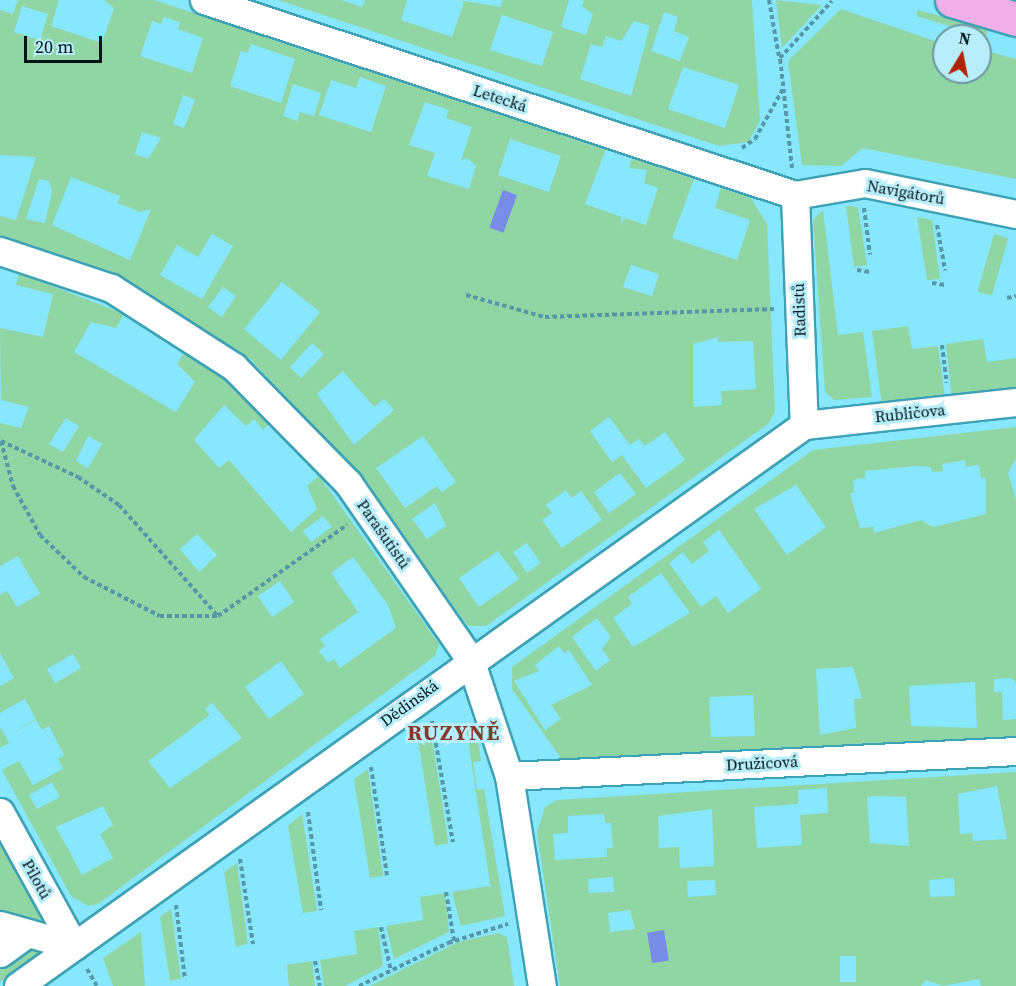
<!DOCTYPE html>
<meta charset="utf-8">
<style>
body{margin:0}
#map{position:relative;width:1016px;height:986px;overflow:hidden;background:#87e7fc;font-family:"Source Serif 4",serif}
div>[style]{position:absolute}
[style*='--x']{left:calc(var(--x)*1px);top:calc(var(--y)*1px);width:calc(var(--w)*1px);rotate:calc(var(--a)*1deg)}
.green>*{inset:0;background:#90d5a4;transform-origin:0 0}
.water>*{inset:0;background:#788ce8;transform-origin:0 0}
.path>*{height:4px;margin-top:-2px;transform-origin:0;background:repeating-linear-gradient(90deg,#5598a7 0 4.5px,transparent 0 7.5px)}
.roads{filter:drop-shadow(2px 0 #3ea2b6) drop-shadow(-2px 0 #3ea2b6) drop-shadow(0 2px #3ea2b6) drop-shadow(0 -2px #3ea2b6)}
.minor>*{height:27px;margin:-13.5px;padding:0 13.5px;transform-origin:13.5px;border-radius:13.5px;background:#fff}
.major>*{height:33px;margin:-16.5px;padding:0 16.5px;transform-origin:16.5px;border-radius:16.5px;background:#f1afe7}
span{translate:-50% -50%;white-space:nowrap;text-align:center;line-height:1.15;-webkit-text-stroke:6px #b8eefa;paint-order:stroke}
.street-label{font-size:16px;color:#021519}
.district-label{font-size:22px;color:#813b2d;font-weight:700;letter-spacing:1.5px}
.north{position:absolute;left:932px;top:24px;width:60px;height:60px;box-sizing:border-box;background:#b8eefa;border:2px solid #6f97a0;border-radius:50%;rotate:10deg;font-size:16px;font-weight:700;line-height:24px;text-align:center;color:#021519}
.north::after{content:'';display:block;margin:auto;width:21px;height:27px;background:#af2301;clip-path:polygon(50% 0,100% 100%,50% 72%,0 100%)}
.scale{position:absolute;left:24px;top:36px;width:78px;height:27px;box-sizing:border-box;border:3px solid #021519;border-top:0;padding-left:8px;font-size:18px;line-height:21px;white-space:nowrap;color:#021519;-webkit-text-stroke:4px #b8eefa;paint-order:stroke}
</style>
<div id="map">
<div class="green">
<i style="clip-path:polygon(evenodd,18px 0,59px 0,51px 26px,102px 43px,114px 8px,104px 0,154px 0,606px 149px,585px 204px,622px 217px,620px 225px,625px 218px,646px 225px,658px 188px,644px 183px,647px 170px,629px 168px,632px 158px,694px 179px,672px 238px,737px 260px,750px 220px,715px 208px,721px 188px,751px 198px,767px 224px,775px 412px,768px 424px,486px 626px,468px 626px,347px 461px,250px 359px,127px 281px,0 236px,0 216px,16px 220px,36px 157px,0 155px,0 10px,13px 14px,18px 0,22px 6px,48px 14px,40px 40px,14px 32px,22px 6px,18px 0,164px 17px,180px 22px,178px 29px,203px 38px,192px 73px,140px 56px,152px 21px,161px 24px,164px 17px,18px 0,251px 44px,295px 59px,281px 103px,230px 86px,241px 51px,248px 53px,251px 44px,18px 0,360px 77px,386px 86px,371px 132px,319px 115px,331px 80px,356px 88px,360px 77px,18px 0,293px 84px,321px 93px,314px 116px,300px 112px,297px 121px,283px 116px,293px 84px,18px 0,183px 95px,195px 100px,184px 128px,173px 124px,183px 95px,18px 0,425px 102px,449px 110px,446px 118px,472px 127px,461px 161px,467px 158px,476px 166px,469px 189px,427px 176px,435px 153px,409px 145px,425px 102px,18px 0,142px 132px,161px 138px,148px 159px,135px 154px,142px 132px,18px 0,510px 139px,561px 156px,549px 192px,498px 175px,510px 139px,18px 0,71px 177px,120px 196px,118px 203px,140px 212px,151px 209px,130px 260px,52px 225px,71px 177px,18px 0,39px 179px,49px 181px,52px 192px,45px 223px,26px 219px,39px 179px,18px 0,212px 234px,233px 246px,202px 299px,160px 275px,177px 245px,198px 257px,212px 234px,18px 0,631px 265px,659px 274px,652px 296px,623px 287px,631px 265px,18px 0,282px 282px,320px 312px,281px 360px,244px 329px,282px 282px,18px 0,223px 287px,236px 296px,222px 317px,208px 307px,223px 287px,18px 0,718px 337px,718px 342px,753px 341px,756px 389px,721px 391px,722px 405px,693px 407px,693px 344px,718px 337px,18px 0,312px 343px,324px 354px,301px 378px,290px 367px,312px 343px,18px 0,343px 371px,374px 407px,384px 399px,394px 410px,354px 445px,317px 394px,343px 371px,18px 0,609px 417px,630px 445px,639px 439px,645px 446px,665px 432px,685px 460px,646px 488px,622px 455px,612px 462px,590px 431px,609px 417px,18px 0,423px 436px,456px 482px,442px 492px,437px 486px,405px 508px,376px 468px,423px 436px,18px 0,620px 473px,636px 494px,609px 513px,594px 492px,620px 473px,18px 0,566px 490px,572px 498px,581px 491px,602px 520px,562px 548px,542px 520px,552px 513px,546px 505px,566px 490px,18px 0,435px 503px,446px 526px,427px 539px,412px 519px,435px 503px,18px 0,527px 543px,541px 563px,527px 573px,513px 552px,527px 543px,18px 0,498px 551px,519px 579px,479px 607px,459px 578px,498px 551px)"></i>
<i style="clip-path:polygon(evenodd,278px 0,341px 0,362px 7px,365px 0,407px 0,401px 20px,452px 37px,464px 2px,458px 0,500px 7px,503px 0,569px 0,561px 27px,586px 35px,593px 14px,582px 6px,584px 0,752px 0,760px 121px,748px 142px,719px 146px,278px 0,664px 12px,678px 17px,674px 31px,689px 37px,680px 61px,651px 51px,664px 12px,278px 0,502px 15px,553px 32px,542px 66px,490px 50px,502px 15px,278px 0,634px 21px,650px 26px,631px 96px,580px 79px,591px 44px,602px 47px,606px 36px,621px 41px,634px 21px,278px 0,683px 67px,739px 85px,725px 128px,668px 109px,683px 67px)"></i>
<i style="clip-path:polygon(776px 0,822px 5px,782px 48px)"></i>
<i style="clip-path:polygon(841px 9px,944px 44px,944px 72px,980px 72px,980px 49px,1016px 59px,1016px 179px,863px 148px,841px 166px,802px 165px,788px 61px)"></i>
<i style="clip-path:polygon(918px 10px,988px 29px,986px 37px,916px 16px)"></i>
<i style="clip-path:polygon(846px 206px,858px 207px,867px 265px,854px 267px)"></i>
<i style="clip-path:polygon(823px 210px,838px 335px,863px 332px,872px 397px,834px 400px,825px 392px,813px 220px)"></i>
<i style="clip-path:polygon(917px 217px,932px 220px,940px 279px,927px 280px)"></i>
<i style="left:994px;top:234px;width:15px;height:60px;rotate:16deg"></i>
<i style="clip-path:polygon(evenodd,19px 273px,124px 314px,116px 328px,91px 322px,74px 352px,176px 412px,195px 382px,177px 364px,186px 350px,239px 391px,271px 421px,263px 430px,254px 419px,246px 426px,224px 405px,194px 440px,219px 468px,229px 460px,291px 532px,317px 509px,307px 486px,319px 476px,439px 644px,435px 656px,98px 904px,88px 906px,71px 896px,2px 770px,19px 761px,33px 785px,63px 769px,58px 759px,64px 755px,49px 726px,42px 730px,36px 720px,6px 737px,9px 743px,0 748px,0 727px,6px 737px,36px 719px,25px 699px,0 713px,0 686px,14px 678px,0 653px,0 595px,7px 591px,17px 607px,40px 594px,18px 556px,0 566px,0 423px,21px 428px,29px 407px,1px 400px,0 328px,43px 337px,53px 294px,16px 285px,19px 273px,66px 418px,79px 426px,63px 452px,49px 444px,66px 418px,19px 273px,88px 436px,102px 444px,88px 468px,76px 461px,88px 436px,19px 273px,323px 516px,332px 527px,311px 542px,303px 531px,323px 516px,19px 273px,197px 534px,217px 555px,199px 572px,180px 549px,197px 534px,19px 273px,353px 557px,388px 605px,396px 628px,340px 668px,334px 659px,328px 663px,319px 651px,325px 646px,320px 639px,358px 612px,331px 573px,353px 557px,19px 273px,280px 581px,294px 602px,272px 617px,258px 596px,280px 581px,19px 273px,73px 654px,81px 668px,55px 683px,47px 669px,73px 654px,19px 273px,281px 661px,304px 694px,269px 719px,245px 687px,281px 661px,19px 273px,212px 703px,242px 738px,170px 788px,148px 761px,210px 715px,205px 709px,212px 703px,19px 273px,52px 782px,60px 797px,37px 809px,29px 795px,52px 782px,19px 273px,103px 806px,113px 825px,100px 834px,113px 858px,82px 875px,56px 827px,103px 806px)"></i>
<i style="clip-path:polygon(908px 326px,912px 349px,938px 346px,945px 399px,882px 407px,872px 331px)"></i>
<i style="clip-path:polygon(983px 339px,987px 362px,1016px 358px,1016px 391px,952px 399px,946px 344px)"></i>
<i style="clip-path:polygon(evenodd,1016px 427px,1016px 459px,1008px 473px,1016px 499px,1016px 683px,1012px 678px,994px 679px,994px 692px,1002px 692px,1003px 720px,1016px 719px,1016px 739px,565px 764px,512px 689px,512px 667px,813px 450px,1016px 427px,965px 460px,966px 467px,979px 465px,981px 478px,986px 478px,986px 514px,933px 527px,921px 520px,874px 533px,873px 527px,860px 528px,850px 494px,854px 492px,853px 480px,865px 478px,865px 471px,916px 466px,931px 467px,932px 472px,943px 471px,942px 464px,965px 460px,1016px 427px,796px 485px,826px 527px,787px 555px,754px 509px,796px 485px,1016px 427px,719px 530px,761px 589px,728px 613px,716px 596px,701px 607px,669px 563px,683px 552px,692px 564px,709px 551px,703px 542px,719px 530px,1016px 427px,661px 573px,690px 613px,633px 647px,613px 618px,632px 604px,628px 597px,661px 573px,1016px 427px,597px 618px,611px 637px,602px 649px,610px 660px,596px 671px,572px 637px,597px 618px,1016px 427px,559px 646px,564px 653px,569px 650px,592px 685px,551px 705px,561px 719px,545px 730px,514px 681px,539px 671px,535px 665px,559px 646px,1016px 427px,853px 667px,862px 698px,854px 699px,856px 728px,820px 735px,816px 669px,853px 667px,1016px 427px,975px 682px,977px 728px,911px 726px,909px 686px,975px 682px,1016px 427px,753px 695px,755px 736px,711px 737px,709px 697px,753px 695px)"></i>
<i style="clip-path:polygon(465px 720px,478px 742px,481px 761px,473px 762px,477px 790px,484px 789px,505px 916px,461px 926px,452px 892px,489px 886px,491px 890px)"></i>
<i style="left:430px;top:726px;width:119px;height:14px;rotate:81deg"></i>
<i style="clip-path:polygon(368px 769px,383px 876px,370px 878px,354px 779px)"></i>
<i style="clip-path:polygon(evenodd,1016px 772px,1016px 986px,981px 986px,979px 979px,943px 986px,926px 980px,921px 986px,560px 986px,537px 832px,545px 807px,557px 800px,1016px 772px,997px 786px,1007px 839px,973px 841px,972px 833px,960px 834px,958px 794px,997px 786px,1016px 772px,827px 788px,828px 813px,800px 815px,802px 845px,757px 848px,754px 807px,798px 804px,798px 790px,827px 788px,1016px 772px,879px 796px,906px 797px,909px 846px,870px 843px,867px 797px,879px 796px,1016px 772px,712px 809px,714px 866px,680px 868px,679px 847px,659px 848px,658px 816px,712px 809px,1016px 772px,604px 814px,605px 823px,611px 823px,613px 848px,607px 848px,607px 857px,555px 860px,553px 834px,568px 833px,568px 816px,604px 814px,1016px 772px,613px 877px,614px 892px,589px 893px,588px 879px,613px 877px,1016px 772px,954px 878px,955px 896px,930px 897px,929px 880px,954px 878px,1016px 772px,715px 880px,716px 895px,688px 897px,687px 881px,715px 880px,1016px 772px,630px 910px,635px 929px,610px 932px,608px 913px,630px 910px,1016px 772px,840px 956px,856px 956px,856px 982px,840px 982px,840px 956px)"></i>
<i style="clip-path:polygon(302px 814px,317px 911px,303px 913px,288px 826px)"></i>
<i style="clip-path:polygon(0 839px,45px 927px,0 910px)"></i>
<i style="clip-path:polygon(237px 863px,248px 944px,236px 947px,224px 872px)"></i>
<i style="clip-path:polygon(445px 893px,449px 932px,394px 959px,386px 926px,423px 920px,424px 925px,420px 897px)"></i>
<i style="clip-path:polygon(171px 909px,181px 979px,170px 981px,160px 917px)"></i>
<i style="clip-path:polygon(378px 927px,383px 966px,345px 986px,324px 986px,320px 960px,357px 954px,358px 959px,354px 931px)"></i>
<i style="clip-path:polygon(141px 932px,145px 986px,113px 986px,103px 958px)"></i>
<i style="clip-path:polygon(498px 933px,507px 937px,514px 986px,370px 986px,458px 942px)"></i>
<i style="clip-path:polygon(27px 939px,44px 951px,0 982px,0 966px)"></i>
<i style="clip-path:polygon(312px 961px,315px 986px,289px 986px,287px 965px)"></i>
</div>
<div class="water">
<i style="left:503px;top:190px;width:15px;height:40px;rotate:20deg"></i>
<i style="left:664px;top:930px;width:31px;height:17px;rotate:81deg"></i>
</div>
<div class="path">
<i style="--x:769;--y:0;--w:58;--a:80"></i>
<i style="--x:742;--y:148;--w:16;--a:-35"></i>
<i style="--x:755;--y:139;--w:57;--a:-60.8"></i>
<i style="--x:792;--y:168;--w:111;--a:-96.2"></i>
<i style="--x:780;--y:58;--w:77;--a:-47.6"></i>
<i style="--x:864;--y:208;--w:47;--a:82.7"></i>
<i style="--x:937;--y:225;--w:46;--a:79.9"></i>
<i style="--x:857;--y:270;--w:14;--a:8"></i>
<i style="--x:932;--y:283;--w:14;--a:8"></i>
<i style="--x:466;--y:295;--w:82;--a:15.6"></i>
<i style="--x:545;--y:317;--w:229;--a:-2"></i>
<i style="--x:1007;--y:298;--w:9;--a:-13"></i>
<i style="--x:942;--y:345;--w:38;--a:83"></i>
<i style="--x:1;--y:441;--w:47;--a:75.1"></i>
<i style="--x:13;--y:486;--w:56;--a:61.1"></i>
<i style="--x:40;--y:535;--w:61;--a:43.7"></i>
<i style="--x:84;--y:577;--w:85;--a:27.2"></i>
<i style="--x:160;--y:616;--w:58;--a:0"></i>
<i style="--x:218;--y:616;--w:158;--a:-35.2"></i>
<i style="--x:1;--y:441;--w:85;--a:25.1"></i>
<i style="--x:78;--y:477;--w:50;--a:34.3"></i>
<i style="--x:119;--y:505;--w:149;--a:48.3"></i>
<i style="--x:432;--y:721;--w:123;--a:80.2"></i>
<i style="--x:371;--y:767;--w:110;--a:81.6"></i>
<i style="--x:308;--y:812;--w:99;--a:82.4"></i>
<i style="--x:240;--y:859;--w:86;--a:81.3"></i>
<i style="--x:446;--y:892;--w:50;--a:80.7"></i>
<i style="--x:176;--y:905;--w:75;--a:83.1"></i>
<i style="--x:381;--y:927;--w:45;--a:77.2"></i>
<i style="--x:315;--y:961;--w:25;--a:79"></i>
<i style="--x:87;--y:969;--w:20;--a:60"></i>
<i style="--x:359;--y:986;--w:99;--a:-25.8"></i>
<i style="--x:448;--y:943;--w:63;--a:-17.6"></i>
</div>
<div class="roads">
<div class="minor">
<i style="--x:204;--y:0;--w:622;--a:18.26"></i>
<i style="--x:795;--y:195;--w:230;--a:87.8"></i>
<i style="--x:795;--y:195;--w:71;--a:-9.7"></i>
<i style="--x:865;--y:183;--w:154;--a:11.6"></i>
<i style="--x:0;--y:251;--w:117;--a:18.4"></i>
<i style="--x:111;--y:288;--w:146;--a:32.7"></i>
<i style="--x:234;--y:367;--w:163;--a:45.5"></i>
<i style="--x:348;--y:483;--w:214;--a:55.3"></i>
<i style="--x:470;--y:659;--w:123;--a:71.6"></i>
<i style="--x:509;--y:776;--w:213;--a:81.1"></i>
<i style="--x:509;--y:776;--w:508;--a:-2.82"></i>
<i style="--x:0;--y:812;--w:153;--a:61.1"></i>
<i style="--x:0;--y:925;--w:77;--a:15.8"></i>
<i style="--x:0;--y:953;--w:34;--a:-36"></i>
<i style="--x:18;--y:986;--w:966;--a:-35.52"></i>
<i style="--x:804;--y:425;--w:213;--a:-6.2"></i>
</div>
<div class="major">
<i style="--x:952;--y:0;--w:67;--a:16.5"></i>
</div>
</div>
<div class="street-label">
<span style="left:500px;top:98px;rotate:18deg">Letecká</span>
<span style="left:906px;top:192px;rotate:10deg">Navigátorů</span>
<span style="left:799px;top:310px;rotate:-92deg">Radistů</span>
<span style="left:910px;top:413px;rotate:-6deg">Rubličova</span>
<span style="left:384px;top:534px;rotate:55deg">Parašutistů</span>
<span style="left:409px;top:703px;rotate:-36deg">Dědinská</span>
<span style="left:762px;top:763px;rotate:-3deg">Družicová</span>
<span style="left:37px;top:879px;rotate:61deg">Pilotů</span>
</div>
<div class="district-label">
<span style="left:454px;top:733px">RUZYNĚ</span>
</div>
<div class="north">N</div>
<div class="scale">20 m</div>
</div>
